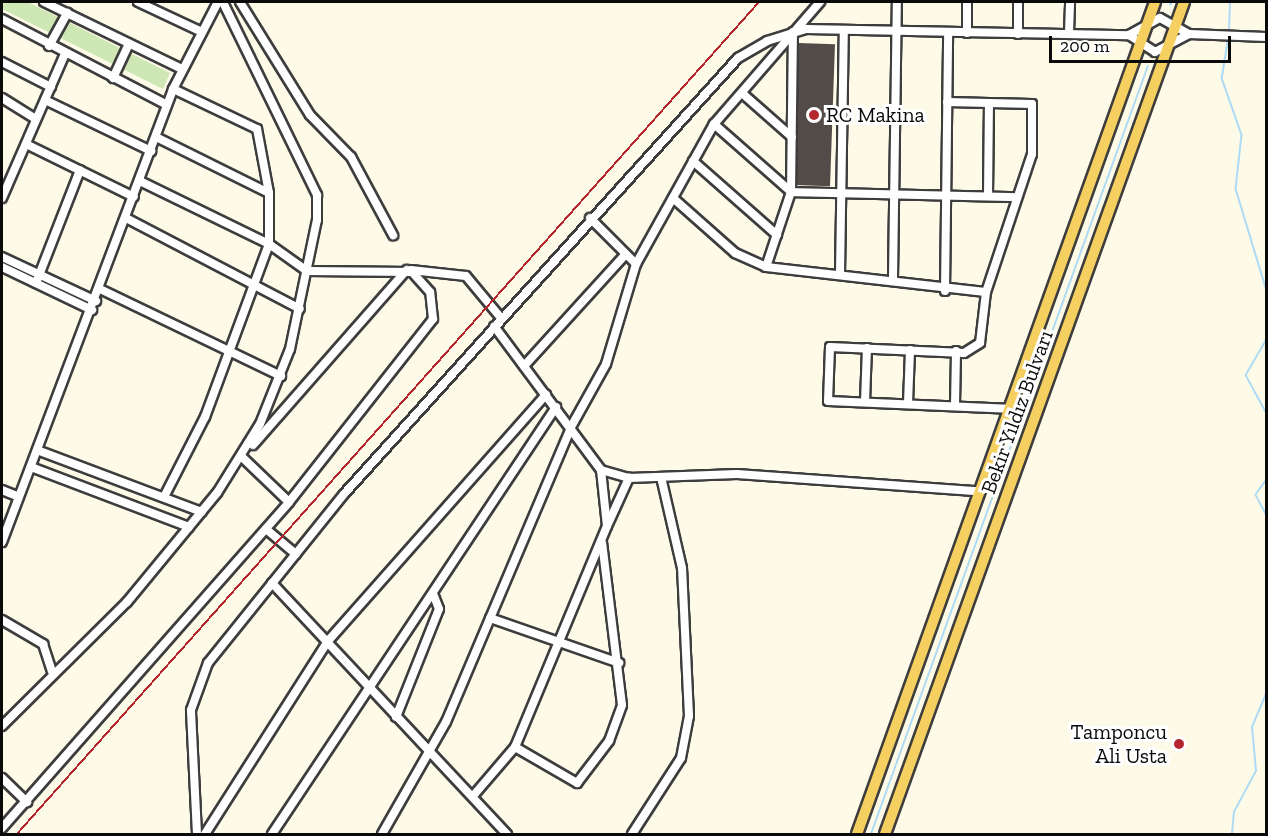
<!DOCTYPE html>
<meta charset="utf-8">
<style>
body{margin:0}
#map{position:relative;width:1268px;height:836px;overflow:hidden;background:#fefae8;font-family:"Zilla Slab",serif}
div>[style]{position:absolute}
[style*='--x']{left:calc(var(--x)*1px);top:calc(var(--y)*1px);width:calc(var(--w)*1px);rotate:calc(var(--a)*1deg)}
.green>*{inset:0;background:#cfe7b4}
.stream>*{height:1.5px;margin:-0.75px;padding:0 0.75px;transform-origin:0.75px;border-radius:0.75px;background:#aedbf4}
.building>*{inset:0;background:#524b47;transform-origin:0 0}
.roads{filter:drop-shadow(2px 0 #3d3d3d) drop-shadow(-2px 0 #3d3d3d) drop-shadow(0 2px #3d3d3d) drop-shadow(0 -2px #3d3d3d)}
.minor>*{height:8px;margin:-4px;padding:0 4px;transform-origin:4px;border-radius:4px;background:#fff}
.major>*{height:10px;margin:-5px;padding:0 5px;transform-origin:5px;border-radius:5px;background:#f5d061}
.rail>*{height:1.5px;margin:-0.75px;padding:0 0.75px;transform-origin:0.75px;border-radius:0.75px;background:#b5272f}
.dots>*{width:16px;height:16px;translate:-50% -50%;box-sizing:border-box;border:3px solid #fff;border-radius:50%}
span{translate:-50% -50%;white-space:nowrap;text-align:center;line-height:1.15;-webkit-text-stroke:6px #fff;paint-order:stroke}
.poi-label{font-size:21px;color:#0a0a0a}
.left{translate:0 -50%;text-align:left}
.right{translate:-100% -50%;text-align:right}
.street-label{font-size:21px;color:#0a0a0a}
.frame{position:absolute;inset:0;border:3px solid #0a0a0a;pointer-events:none}
.scale{position:absolute;left:1049px;top:36px;width:182px;height:27px;box-sizing:border-box;border:3px solid #0a0a0a;border-top:0;padding-left:8px;font-size:18px;line-height:21px;white-space:nowrap;color:#0a0a0a;-webkit-text-stroke:4px #fff;paint-order:stroke}
</style>
<div id="map">
<div class="green">
<i style="clip-path:polygon(4px 2px,28px 2px,170px 73px,163px 89px,2px 9px)"></i>
</div>
<div class="stream">
<i style="--x:1170;--y:5;--w:4;--a:-56"></i>
<i style="--x:1229;--y:31;--w:29;--a:-88"></i>
<i style="--x:1228;--y:42;--w:36;--a:99"></i>
<i style="--x:1222;--y:78;--w:60;--a:70.7"></i>
<i style="--x:1242;--y:135;--w:54;--a:96.3"></i>
<i style="--x:1236;--y:189;--w:103;--a:73.1"></i>
<i style="--x:1266;--y:341;--w:39;--a:120"></i>
<i style="--x:1246;--y:375;--w:42;--a:61.6"></i>
<i style="--x:1266;--y:481;--w:17;--a:126"></i>
<i style="--x:1256;--y:495;--w:21;--a:62"></i>
<i style="--x:871;--y:834;--w:816;--a:-70.17"></i>
<i style="--x:1232;--y:834;--w:22;--a:-85"></i>
<i style="--x:1234;--y:812;--w:47;--a:-61.8"></i>
<i style="--x:1256;--y:771;--w:44;--a:-95.2"></i>
<i style="--x:1252;--y:727;--w:36;--a:-67"></i>
</div>
<div class="building">
<i style="left:799px;top:43px;width:36px;height:142px;rotate:2deg"></i>
</div>
<div class="roads">
<div class="minor">
<i style="--x:44;--y:2;--w:153;--a:25.9"></i>
<i style="--x:138;--y:2;--w:68;--a:25.1"></i>
<i style="--x:240;--y:2;--w:133;--a:58.2"></i>
<i style="--x:310;--y:115;--w:59;--a:45.7"></i>
<i style="--x:351;--y:157;--w:89;--a:61.7"></i>
<i style="--x:2;--y:19;--w:186;--a:27.5"></i>
<i style="--x:967;--y:33;--w:31;--a:-90"></i>
<i style="--x:1069;--y:33;--w:31;--a:-88"></i>
<i style="--x:1018;--y:34;--w:32;--a:-90"></i>
<i style="--x:1129;--y:35;--w:35;--a:-29"></i>
<i style="--x:1160;--y:18;--w:33;--a:29"></i>
<i style="--x:1189;--y:34;--w:77;--a:2.2"></i>
<i style="--x:49;--y:46;--w:38;--a:-61"></i>
<i style="--x:2;--y:62;--w:55;--a:27"></i>
<i style="--x:113;--y:78;--w:38;--a:-65"></i>
<i style="--x:743;--y:94;--w:65;--a:41.3"></i>
<i style="--x:2;--y:98;--w:40;--a:32"></i>
<i style="--x:45;--y:100;--w:118;--a:25.7"></i>
<i style="--x:947;--y:102;--w:85;--a:1.3"></i>
<i style="--x:1032;--y:104;--w:50;--a:90"></i>
<i style="--x:1032;--y:154;--w:145;--a:108.4"></i>
<i style="--x:986;--y:292;--w:51;--a:96.7"></i>
<i style="--x:980;--y:343;--w:19;--a:148"></i>
<i style="--x:964;--y:353;--w:134;--a:-177.4"></i>
<i style="--x:830;--y:347;--w:54;--a:92.1"></i>
<i style="--x:828;--y:401;--w:180;--a:2.5"></i>
<i style="--x:714;--y:124;--w:103;--a:41.4"></i>
<i style="--x:791;--y:192;--w:225;--a:1.3"></i>
<i style="--x:156;--y:137;--w:126;--a:26.4"></i>
<i style="--x:26;--y:144;--w:120;--a:26.1"></i>
<i style="--x:693;--y:161;--w:112;--a:41.4"></i>
<i style="--x:988;--y:196;--w:93;--a:-89.4"></i>
<i style="--x:2;--y:198;--w:157;--a:-66.4"></i>
<i style="--x:673;--y:198;--w:83;--a:41.6"></i>
<i style="--x:735;--y:253;--w:34;--a:24"></i>
<i style="--x:766;--y:267;--w:221;--a:6.5"></i>
<i style="--x:126;--y:218;--w:196;--a:27.6"></i>
<i style="--x:590;--y:218;--w:65;--a:45"></i>
<i style="--x:2;--y:257;--w:104;--a:25.1"></i>
<i style="--x:2;--y:267;--w:100;--a:25.5"></i>
<i style="--x:766;--y:267;--w:79;--a:-71.6"></i>
<i style="--x:791;--y:192;--w:160;--a:-89.3"></i>
<i style="--x:411;--y:270;--w:55;--a:6.2"></i>
<i style="--x:466;--y:276;--w:55;--a:50.2"></i>
<i style="--x:840;--y:274;--w:244;--a:-89.1"></i>
<i style="--x:893;--y:278;--w:276;--a:-89.2"></i>
<i style="--x:36;--y:283;--w:121;--a:-68.7"></i>
<i style="--x:100;--y:289;--w:201;--a:25.7"></i>
<i style="--x:945;--y:291;--w:259;--a:-89.3"></i>
<i style="--x:524;--y:366;--w:151;--a:-47.7"></i>
<i style="--x:865;--y:402;--w:54;--a:-87.9"></i>
<i style="--x:908;--y:403;--w:53;--a:-87.8"></i>
<i style="--x:955;--y:405;--w:54;--a:-88.9"></i>
<i style="--x:253;--y:445;--w:233;--a:-48.7"></i>
<i style="--x:37;--y:450;--w:176;--a:20.6"></i>
<i style="--x:242;--y:457;--w:65;--a:43.8"></i>
<i style="--x:31;--y:467;--w:169;--a:20.8"></i>
<i style="--x:601;--y:470;--w:29;--a:16"></i>
<i style="--x:629;--y:478;--w:108;--a:-2.1"></i>
<i style="--x:737;--y:474;--w:241;--a:4.1"></i>
<i style="--x:2;--y:490;--w:18;--a:22"></i>
<i style="--x:165;--y:495;--w:88;--a:-62.9"></i>
<i style="--x:205;--y:417;--w:184;--a:-69.7"></i>
<i style="--x:269;--y:244;--w:51;--a:-90"></i>
<i style="--x:269;--y:193;--w:65;--a:-100.6"></i>
<i style="--x:257;--y:129;--w:93;--a:-154.5"></i>
<i style="--x:608;--y:524;--w:51;--a:-65.5"></i>
<i style="--x:266;--y:529;--w:39;--a:40"></i>
<i style="--x:2;--y:542;--w:484;--a:-69.3"></i>
<i style="--x:173;--y:89;--w:98;--a:-62.7"></i>
<i style="--x:272;--y:583;--w:344;--a:46.9"></i>
<i style="--x:490;--y:618;--w:137;--a:19.2"></i>
<i style="--x:2;--y:620;--w:48;--a:30.3"></i>
<i style="--x:43;--y:644;--w:29;--a:72"></i>
<i style="--x:396;--y:717;--w:116;--a:-68.3"></i>
<i style="--x:439;--y:609;--w:17;--a:-111"></i>
<i style="--x:2;--y:726;--w:176;--a:-44.8"></i>
<i style="--x:127;--y:602;--w:141;--a:-50.5"></i>
<i style="--x:217;--y:493;--w:81;--a:-58.1"></i>
<i style="--x:260;--y:424;--w:81;--a:-68.2"></i>
<i style="--x:290;--y:349;--w:132;--a:-78.2"></i>
<i style="--x:317;--y:220;--w:25;--a:-90"></i>
<i style="--x:317;--y:195;--w:215;--a:-116"></i>
<i style="--x:515;--y:747;--w:72;--a:30.1"></i>
<i style="--x:577;--y:783;--w:53;--a:-52.7"></i>
<i style="--x:609;--y:741;--w:38;--a:-70"></i>
<i style="--x:622;--y:705;--w:163;--a:-97"></i>
<i style="--x:2;--y:778;--w:35;--a:44"></i>
<i style="--x:473;--y:796;--w:65;--a:-49.4"></i>
<i style="--x:515;--y:747;--w:239;--a:-67.4"></i>
<i style="--x:607;--y:526;--w:56;--a:-96.1"></i>
<i style="--x:601;--y:470;--w:179;--a:-126.6"></i>
<i style="--x:2;--y:828;--w:434;--a:-48.6"></i>
<i style="--x:289;--y:502;--w:233;--a:-51.8"></i>
<i style="--x:433;--y:319;--w:27;--a:-96"></i>
<i style="--x:430;--y:292;--w:27;--a:-132"></i>
<i style="--x:412;--y:272;--w:105;--a:-179.5"></i>
<i style="--x:307;--y:271;--w:47;--a:-144.6"></i>
<i style="--x:269;--y:244;--w:144;--a:-154"></i>
<i style="--x:197;--y:834;--w:124;--a:-92.8"></i>
<i style="--x:191;--y:710;--w:50;--a:-70.1"></i>
<i style="--x:208;--y:663;--w:217;--a:-51.2"></i>
<i style="--x:344;--y:494;--w:588;--a:-47.9"></i>
<i style="--x:738;--y:58;--w:34;--a:-30"></i>
<i style="--x:767;--y:41;--w:41;--a:-17.1"></i>
<i style="--x:806;--y:29;--w:323;--a:1.1"></i>
<i style="--x:1129;--y:35;--w:31;--a:33"></i>
<i style="--x:1155;--y:52;--w:38;--a:-28"></i>
<i style="--x:205;--y:834;--w:229;--a:-57.5"></i>
<i style="--x:328;--y:641;--w:329;--a:-48.5"></i>
<i style="--x:272;--y:834;--w:513;--a:-56.37"></i>
<i style="--x:382;--y:834;--w:129;--a:-60.3"></i>
<i style="--x:446;--y:722;--w:320;--a:-67"></i>
<i style="--x:571;--y:427;--w:72;--a:-60.9"></i>
<i style="--x:606;--y:364;--w:104;--a:-73.3"></i>
<i style="--x:636;--y:264;--w:160;--a:-60.9"></i>
<i style="--x:714;--y:124;--w:162;--a:-49"></i>
<i style="--x:632;--y:834;--w:90;--a:-57.2"></i>
<i style="--x:681;--y:758;--w:43;--a:-79.2"></i>
<i style="--x:689;--y:716;--w:148;--a:-92.7"></i>
<i style="--x:682;--y:568;--w:93;--a:-103"></i>
</div>
<div class="major">
<i style="--x:857;--y:834;--w:884;--a:-70.29"></i>
<i style="--x:885;--y:834;--w:884;--a:-70.23"></i>
</div>
</div>
<div class="rail">
<i style="--x:17;--y:834;--w:1115;--a:-48.27"></i>
</div>
<div class="dots">
<i style="left:814px;top:115px;background:#b5272f"></i>
<i style="left:1179px;top:744px;background:#b5272f"></i>
</div>
<div class="poi-label">
<span class="left" style="left:826px;top:115px">RC Makina</span>
<span class="right" style="left:1167px;top:744px">Tamponcu<br>Ali Usta</span>
</div>
<div class="street-label">
<span style="left:1017px;top:412px;rotate:-70deg">Bekir Yıldız Bulvarı</span>
</div>
<div class="frame"></div>
<div class="scale">200 m</div>
</div>
